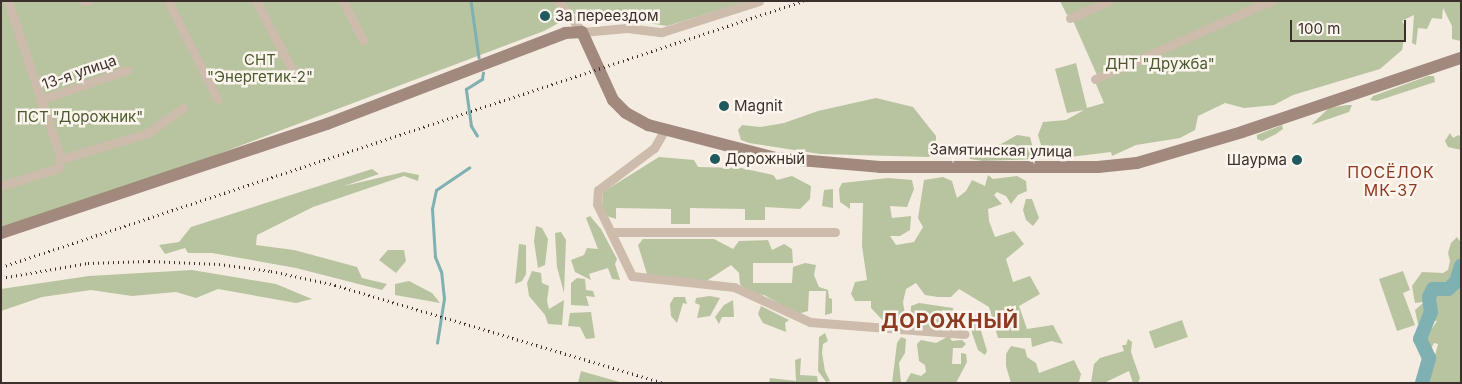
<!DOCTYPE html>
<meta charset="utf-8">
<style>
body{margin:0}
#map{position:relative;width:1462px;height:384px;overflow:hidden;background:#f4ebe1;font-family:Inter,sans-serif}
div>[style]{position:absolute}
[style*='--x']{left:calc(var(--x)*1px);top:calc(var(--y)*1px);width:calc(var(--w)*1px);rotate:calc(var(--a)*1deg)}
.green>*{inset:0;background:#b8c4a0;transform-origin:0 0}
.stream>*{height:2.5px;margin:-1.25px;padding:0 1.25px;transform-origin:1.25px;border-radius:1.25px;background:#7fb0b2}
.river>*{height:14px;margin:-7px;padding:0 7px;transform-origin:7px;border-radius:7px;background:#7fb0b2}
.street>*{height:9px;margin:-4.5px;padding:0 4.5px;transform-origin:4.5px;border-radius:4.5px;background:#cdbbac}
.secondary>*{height:12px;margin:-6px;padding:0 6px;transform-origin:6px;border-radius:6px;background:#a18a7d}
.rail>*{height:2.5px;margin-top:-1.25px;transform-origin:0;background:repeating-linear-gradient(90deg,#3b302b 0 1px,transparent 0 5px)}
.dots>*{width:14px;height:14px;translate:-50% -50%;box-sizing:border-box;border:2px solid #fbf5ee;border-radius:50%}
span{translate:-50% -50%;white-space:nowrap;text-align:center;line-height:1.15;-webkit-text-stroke:5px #fbf5ee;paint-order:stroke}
.poi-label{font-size:15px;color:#3b302b}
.left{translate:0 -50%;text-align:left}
.right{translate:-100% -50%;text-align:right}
.park-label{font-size:15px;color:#4a5a2e}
.street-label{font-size:15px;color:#3b302b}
.neighbourhood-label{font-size:16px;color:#8c3b22;letter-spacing:1px}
.district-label{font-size:20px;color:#8c3b22;font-weight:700;letter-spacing:1px}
.frame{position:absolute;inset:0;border:2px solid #3b302b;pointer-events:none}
.scale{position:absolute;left:1290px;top:20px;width:116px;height:22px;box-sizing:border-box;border:2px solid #3b302b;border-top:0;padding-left:6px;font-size:15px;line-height:18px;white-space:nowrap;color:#3b302b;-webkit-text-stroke:4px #fbf5ee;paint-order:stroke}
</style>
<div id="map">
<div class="green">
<i style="clip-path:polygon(1px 1px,749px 1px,667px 26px,579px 12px,544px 31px,192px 164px,1px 227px)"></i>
<i style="clip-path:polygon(1060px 1px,1461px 1px,1461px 41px,1452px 39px,1452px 26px,1443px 8px,1442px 19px,1432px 18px,1427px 29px,1418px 28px,1416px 45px,1412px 43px,1414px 15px,1402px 21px,1406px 28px,1402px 50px,1380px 69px,1293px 95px,1274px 105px,1244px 108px,1225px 103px,1198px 116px,1195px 130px,1180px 138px,1136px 145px,1112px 156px,1111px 152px,1054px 159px,1044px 155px,1038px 135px,1043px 122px,1066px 120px,1084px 110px,1067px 113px,1055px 69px,1076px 63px,1087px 108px,1104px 103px,1093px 77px,1097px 75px,1070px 14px,1067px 15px)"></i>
<i style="clip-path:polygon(1428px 76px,1434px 76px,1435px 82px,1377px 101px,1370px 100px,1373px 96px)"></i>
<i style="clip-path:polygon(876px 98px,913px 107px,936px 136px,936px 150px,929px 157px,820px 154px,749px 143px,741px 140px,738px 130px,742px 125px,760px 127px,784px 123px,818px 111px)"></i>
<i style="clip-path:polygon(1347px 105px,1352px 105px,1349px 112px,1311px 125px,1329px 108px)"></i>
<i style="clip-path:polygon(1282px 125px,1283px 129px,1276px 134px,1262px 141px,1257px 139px,1257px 135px)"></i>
<i style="clip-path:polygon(1450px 133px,1453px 138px,1458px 135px,1461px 137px,1461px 150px,1448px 147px,1445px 141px)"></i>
<i style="clip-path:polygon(1017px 135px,1030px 137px,1036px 159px,983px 161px,970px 159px,968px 154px,1001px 144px)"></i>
<i style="clip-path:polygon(659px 157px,694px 160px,698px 167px,741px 168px,773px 175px,777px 180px,792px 176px,811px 186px,810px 199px,800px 209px,765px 207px,765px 220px,745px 220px,745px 209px,690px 208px,690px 224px,671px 224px,671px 209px,616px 208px,616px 219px,607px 216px,602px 206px,603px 192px)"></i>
<i style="clip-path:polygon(372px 169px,379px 174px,344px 186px,404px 172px,419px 175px,418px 181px,404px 176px,313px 207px,257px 235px,256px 245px,294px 250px,357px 267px,362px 278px,387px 284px,382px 290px,296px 268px,212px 253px,188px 253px,185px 248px,165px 254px,159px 245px,179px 242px,191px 227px)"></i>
<i style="clip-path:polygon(988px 175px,993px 179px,1017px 176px,1026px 181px,1027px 191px,1018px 195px,1011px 204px,1006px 196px,997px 192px,994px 195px,1002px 204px,988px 209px,989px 221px,995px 237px,1014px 231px,1024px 244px,1006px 259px,1013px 282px,1030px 276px,1040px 294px,1019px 306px,1027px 329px,1053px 325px,1063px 344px,1051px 341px,1032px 347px,1031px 338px,998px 338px,989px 307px,959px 289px,951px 297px,938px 297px,925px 295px,916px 283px,906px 289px,903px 302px,907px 327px,888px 326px,871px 308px,871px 301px,855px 301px,851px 294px,855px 282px,867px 280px,862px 246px,863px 203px,850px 203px,850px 209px,840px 202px,839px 189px,842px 183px,888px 178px,912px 180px,914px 189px,907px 207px,890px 206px,892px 218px,911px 216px,910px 230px,900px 236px,890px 236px,896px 245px,914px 242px,923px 227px,918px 218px,924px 180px,943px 177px,952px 181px,957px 198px,966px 191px,972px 180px,985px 186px)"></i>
<i style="clip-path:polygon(833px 189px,833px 208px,822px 206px,824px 190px)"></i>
<i style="clip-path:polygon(1026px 199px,1032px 199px,1039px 218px,1033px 226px,1026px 220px,1023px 210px)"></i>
<i style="clip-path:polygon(590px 216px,601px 229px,617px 259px,615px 264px,620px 280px,612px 279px,608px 268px,589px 274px,591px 280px,575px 272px,571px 260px,584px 255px,587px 248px,598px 249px,586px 218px)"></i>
<i style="clip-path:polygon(536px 226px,542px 228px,548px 239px,545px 265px,538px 268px,534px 241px)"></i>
<i style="clip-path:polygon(561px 232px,566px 240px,564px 293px,557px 267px,555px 233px)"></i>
<i style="clip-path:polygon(1457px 237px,1461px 243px,1461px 383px,1428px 383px,1438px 344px,1434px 343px,1426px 359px,1420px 346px,1437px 321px,1425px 320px,1418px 324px,1415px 310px,1424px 302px,1415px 303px,1412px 286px,1422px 272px,1443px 273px,1448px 270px,1450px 261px,1448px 253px,1451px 243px)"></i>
<i style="clip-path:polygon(643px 239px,714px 239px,733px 249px,739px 241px,768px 240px,772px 250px,784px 244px,792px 249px,793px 263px,753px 263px,753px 283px,792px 283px,793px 267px,805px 263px,816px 265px,814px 275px,819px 287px,828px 290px,829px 298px,832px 299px,832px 313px,825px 315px,826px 291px,809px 291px,808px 311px,798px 314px,764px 295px,749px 293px,740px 284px,739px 273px,731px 265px,705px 282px,647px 274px,638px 245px)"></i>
<i style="clip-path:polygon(519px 244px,526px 245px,526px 274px,522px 281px,515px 284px)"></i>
<i style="clip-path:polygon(388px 250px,404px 250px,406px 261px,396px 273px,379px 260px)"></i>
<i style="clip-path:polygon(192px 270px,276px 284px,312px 299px,296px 303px,218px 289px,196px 298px,176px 292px,132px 296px,91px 290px,42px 297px,1px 311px,1px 289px,89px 276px)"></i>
<i style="clip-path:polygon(532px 271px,541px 273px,542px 283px,549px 286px,547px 301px,549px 309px,564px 300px,562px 325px,548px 324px,545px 315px,529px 296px,527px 283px)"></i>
<i style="clip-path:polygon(1403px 271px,1410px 290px,1403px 293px,1415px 325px,1397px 331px,1379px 279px)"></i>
<i style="clip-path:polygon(577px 278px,585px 279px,586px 290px,593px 291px,595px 297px,586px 296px,589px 306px,571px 305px,571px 283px)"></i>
<i style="clip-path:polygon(409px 281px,432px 293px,440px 303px,395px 295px,395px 284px)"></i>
<i style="clip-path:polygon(710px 296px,720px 298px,710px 316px,697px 318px,700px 305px,695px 303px,696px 298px)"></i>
<i style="clip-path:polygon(674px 297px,685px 297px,687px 304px,683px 303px,677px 323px,671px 316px,670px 304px)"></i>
<i style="clip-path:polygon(733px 300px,734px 317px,722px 317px,719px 324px,715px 317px,724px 305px)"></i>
<i style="clip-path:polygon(919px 303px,953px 308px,954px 316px,945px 329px,910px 326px,911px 306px)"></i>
<i style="clip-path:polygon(761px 306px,789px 320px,785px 323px,786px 332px,763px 323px,758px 314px)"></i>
<i style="clip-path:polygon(591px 312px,595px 338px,586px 339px,580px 327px,568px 326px,570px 313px)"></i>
<i style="clip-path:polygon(976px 314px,987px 351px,985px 355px,978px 350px,972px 333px,971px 323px)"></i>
<i style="left:1182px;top:320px;width:18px;height:35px;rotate:71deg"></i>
<i style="clip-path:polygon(825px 333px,828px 341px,823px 344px,822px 353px,825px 371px,830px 381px,826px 382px,818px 371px,819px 337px)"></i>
<i style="clip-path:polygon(949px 336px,952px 341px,962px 340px,966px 344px,962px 348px,953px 348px,952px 364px,961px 364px,961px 353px,966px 354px,967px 362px,956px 383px,905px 383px,911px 373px,921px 376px,926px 372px,925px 365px,919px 361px,917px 344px,921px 340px,936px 343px)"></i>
<i style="clip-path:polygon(901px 337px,906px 339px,905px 353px,899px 363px,901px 383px,892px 383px,897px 343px)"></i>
<i style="clip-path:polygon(1128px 339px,1132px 342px,1131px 352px,1140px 378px,1138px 383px,1133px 383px,1129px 371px,1104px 383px,1091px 383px,1094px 364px,1100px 358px,1124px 351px,1122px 345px,1126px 345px)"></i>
<i style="clip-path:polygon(1011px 346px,1025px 349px,1027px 357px,1036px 363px,1039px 373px,1074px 360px,1081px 374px,1079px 382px,1011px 383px,1006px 366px,1006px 354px)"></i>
<i style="clip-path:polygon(801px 358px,800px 375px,817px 376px,818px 383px,769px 383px,770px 378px,796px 381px,795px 360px)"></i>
<i style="clip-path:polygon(581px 371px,623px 383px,578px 383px)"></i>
</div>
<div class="stream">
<i style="--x:471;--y:1;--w:57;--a:81.9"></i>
<i style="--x:477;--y:136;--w:12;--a:-121"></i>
<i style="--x:471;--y:126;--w:37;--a:-98"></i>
<i style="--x:466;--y:89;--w:19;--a:-32"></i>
<i style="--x:482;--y:79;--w:6;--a:-81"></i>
<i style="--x:437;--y:343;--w:45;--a:-81"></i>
<i style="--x:444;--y:299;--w:27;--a:-96"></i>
<i style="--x:441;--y:272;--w:16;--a:-112"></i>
<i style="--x:435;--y:257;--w:48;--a:-93.6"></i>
<i style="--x:432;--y:209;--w:19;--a:-78"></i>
<i style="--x:436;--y:190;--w:40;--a:-34"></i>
</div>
<div class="river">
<i style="--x:1422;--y:383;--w:26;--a:-74"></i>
<i style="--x:1429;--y:358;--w:21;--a:-115"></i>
<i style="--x:1420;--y:339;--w:29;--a:-68"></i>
<i style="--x:1431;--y:312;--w:15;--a:-98"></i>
<i style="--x:1429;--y:297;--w:9;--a:-63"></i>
<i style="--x:1433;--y:289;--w:15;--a:0"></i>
<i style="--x:1448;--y:289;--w:11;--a:-41"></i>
<i style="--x:1456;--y:282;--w:17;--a:-73"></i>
</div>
<div class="street">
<i style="--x:8;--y:1;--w:167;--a:71.5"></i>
<i style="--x:84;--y:1;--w:4;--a:0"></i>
<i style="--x:168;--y:1;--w:110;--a:63.4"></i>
<i style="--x:256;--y:1;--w:78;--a:62.4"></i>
<i style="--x:343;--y:1;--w:44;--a:62.9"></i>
<i style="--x:558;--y:1;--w:39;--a:52"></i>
<i style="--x:582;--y:32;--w:45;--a:-5.1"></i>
<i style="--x:627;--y:28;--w:35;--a:7"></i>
<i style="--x:662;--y:32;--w:102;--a:-17.7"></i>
<i style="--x:1070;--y:18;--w:43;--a:-23.6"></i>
<i style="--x:1095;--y:79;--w:192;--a:-24"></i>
<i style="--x:40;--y:100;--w:92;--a:-19"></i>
<i style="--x:664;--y:131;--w:20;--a:120"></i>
<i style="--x:654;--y:148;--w:70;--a:143.1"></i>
<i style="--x:598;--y:190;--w:14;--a:94"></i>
<i style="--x:597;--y:204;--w:80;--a:64.1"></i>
<i style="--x:632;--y:276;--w:103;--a:6.2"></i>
<i style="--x:734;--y:287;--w:84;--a:24.7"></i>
<i style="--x:810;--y:322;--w:155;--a:4.4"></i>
<i style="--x:1;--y:186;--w:60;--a:-17.5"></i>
<i style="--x:58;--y:168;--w:9;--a:-72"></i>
<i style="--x:61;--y:159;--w:91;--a:-16.6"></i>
<i style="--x:148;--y:133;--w:43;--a:-35.5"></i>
<i style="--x:611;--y:232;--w:224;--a:0"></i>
</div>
<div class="secondary">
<i style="--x:1;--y:233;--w:344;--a:-18.5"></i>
<i style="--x:327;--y:124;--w:255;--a:-20.9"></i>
<i style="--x:565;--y:33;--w:17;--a:-3"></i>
<i style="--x:582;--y:32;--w:75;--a:65.5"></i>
<i style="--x:613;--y:100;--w:18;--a:45"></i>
<i style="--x:626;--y:113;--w:25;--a:29"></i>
<i style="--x:648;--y:125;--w:132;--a:14.5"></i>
<i style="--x:776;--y:158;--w:104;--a:4.9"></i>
<i style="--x:880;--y:167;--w:218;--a:0"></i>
<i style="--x:1098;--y:167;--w:39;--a:-6"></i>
<i style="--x:1137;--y:163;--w:109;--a:-16.4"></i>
<i style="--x:1242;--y:132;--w:231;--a:-18.7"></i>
</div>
<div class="rail">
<i style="--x:1;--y:267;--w:845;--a:-18.35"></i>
<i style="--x:1;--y:278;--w:88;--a:-9.8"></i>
<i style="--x:88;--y:263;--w:61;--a:-1.9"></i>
<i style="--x:149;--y:261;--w:70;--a:2.5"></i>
<i style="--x:219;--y:264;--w:52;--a:7.7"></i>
<i style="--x:271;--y:271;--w:66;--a:12.3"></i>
<i style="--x:335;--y:285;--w:342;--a:16.6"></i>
</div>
<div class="dots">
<i style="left:545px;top:16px;background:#1f5a5e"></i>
<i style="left:724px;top:106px;background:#1f5a5e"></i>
<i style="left:715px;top:159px;background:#1f5a5e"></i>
<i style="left:1297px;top:160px;background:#1f5a5e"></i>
</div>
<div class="poi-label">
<span class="left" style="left:555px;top:16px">За переездом</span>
<span class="left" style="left:734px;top:106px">Magnit</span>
<span class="left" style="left:725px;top:159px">Дорожный</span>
<span class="right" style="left:1287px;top:160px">Шаурма</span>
</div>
<div class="park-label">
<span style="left:260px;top:68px">СHТ<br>"Энергетик-2"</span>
<span style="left:1160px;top:64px">ДНТ "Дружба"</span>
<span style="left:80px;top:117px">ПСТ "Дорожник"</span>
</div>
<div class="street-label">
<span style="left:79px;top:72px;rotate:-19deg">13-я улица</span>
<span style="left:1001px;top:150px;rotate:1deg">Замятинская улица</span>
</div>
<div class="neighbourhood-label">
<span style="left:1391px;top:181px">ПОСЁЛОК<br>МК-37</span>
</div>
<div class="district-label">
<span style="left:950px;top:321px">ДОРОЖНЫЙ</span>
</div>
<div class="frame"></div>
<div class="scale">100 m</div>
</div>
